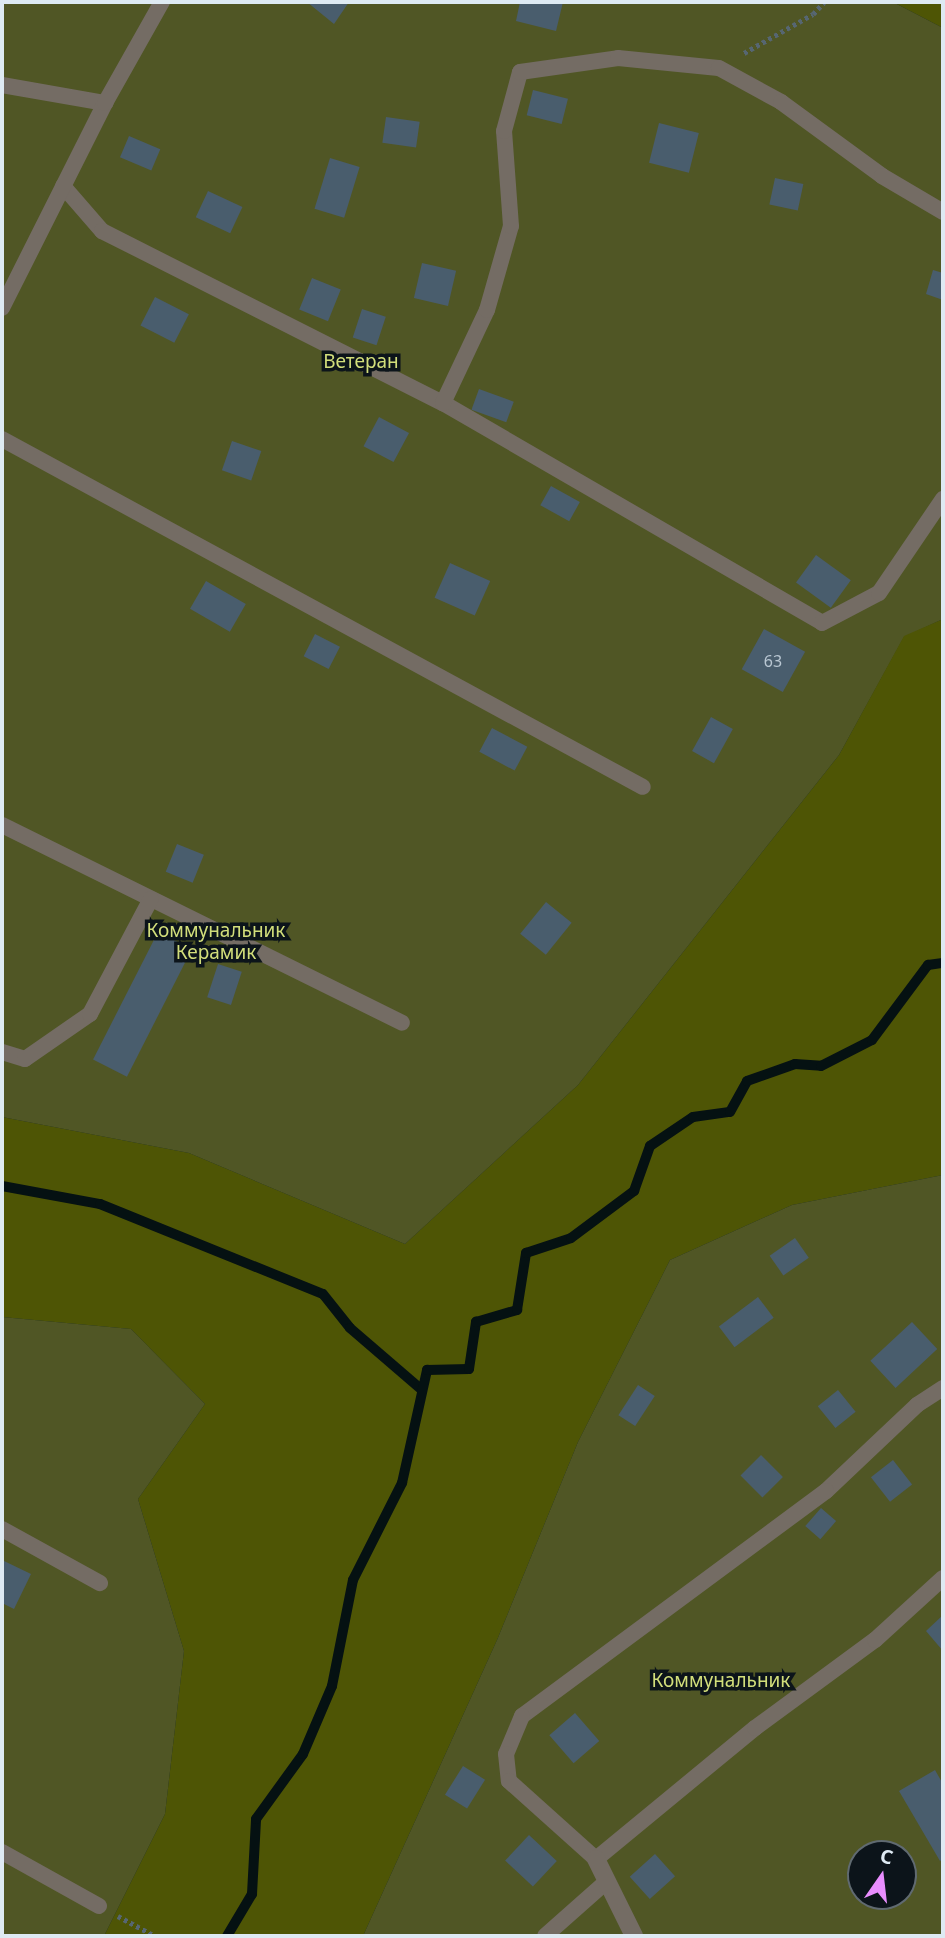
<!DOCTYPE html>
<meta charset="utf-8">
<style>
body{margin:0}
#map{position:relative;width:945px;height:1938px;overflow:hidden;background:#1a2c3a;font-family:"Noto Sans",sans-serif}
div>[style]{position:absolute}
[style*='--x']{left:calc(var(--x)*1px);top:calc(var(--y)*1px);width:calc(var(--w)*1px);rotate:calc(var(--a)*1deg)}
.green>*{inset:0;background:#505625}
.forest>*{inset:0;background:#4e5505}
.stream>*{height:10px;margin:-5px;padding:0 5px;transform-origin:5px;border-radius:5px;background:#051112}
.building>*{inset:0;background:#495d6d;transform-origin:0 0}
.path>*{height:4.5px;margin-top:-2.25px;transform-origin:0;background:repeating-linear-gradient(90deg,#566672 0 3.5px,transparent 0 7px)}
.lane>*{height:16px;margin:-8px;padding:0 8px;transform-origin:8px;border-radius:8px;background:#746c64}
.street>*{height:18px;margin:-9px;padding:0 9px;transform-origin:9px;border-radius:9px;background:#746c64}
span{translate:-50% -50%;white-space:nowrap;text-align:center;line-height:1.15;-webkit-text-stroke:7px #0c141a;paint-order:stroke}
.number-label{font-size:16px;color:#b9c7d2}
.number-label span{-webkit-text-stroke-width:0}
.park-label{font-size:19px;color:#d2de7b}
.frame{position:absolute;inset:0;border:4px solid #deeaf3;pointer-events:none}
.north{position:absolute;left:847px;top:1840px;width:70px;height:70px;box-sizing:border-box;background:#0c141a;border:2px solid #606a71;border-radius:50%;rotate:14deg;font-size:19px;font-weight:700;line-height:28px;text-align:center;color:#deeaf3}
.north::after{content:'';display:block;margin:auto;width:24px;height:32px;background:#e98dfe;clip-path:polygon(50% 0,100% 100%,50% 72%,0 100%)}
</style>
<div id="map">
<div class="green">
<i style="clip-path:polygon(2px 2px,893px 2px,943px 28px,943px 619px,904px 637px,839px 755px,578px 1085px,405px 1244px,189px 1153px,2px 1117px)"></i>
<i style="clip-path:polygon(evenodd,943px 1175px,943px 1936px,363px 1936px,497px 1640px,578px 1442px,670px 1260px,792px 1205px,943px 1175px,861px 1854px,903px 1854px,903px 1896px,861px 1896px,861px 1854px)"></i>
<i style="clip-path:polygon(2px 1317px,131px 1329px,205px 1404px,138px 1499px,184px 1651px,165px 1814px,104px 1936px,2px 1936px)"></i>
</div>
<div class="forest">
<i style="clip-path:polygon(893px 2px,943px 2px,943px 28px)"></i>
<i style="clip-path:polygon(943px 619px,943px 1175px,792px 1205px,670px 1260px,578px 1442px,497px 1640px,363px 1936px,104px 1936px,165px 1814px,184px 1651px,138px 1499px,205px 1404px,131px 1329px,2px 1317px,2px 1117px,189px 1153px,405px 1244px,578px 1085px,839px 755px,904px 636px)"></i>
</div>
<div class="stream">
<i style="--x:2;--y:1186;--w:100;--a:10.4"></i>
<i style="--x:100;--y:1204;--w:240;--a:22"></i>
<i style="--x:323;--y:1294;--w:43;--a:51.5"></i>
<i style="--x:350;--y:1328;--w:95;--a:40.7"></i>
<i style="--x:227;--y:1936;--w:49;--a:-59.2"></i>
<i style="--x:252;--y:1894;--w:75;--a:-86.9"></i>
<i style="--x:256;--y:1819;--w:80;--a:-54.1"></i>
<i style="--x:303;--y:1754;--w:74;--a:-66.9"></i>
<i style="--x:332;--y:1686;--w:108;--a:-78.8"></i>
<i style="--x:353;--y:1580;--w:109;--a:-63.2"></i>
<i style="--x:402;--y:1483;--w:116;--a:-77.5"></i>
<i style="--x:427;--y:1370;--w:42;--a:-1.4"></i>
<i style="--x:469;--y:1369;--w:48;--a:-81.5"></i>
<i style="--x:476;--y:1322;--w:43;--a:-16.3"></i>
<i style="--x:517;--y:1310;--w:58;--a:-81"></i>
<i style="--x:526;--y:1253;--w:47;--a:-18.4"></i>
<i style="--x:571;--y:1238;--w:79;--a:-36.7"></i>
<i style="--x:634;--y:1191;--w:48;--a:-70.4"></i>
<i style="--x:650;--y:1146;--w:52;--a:-34"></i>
<i style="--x:693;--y:1117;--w:37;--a:-8"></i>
<i style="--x:730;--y:1112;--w:35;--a:-61"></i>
<i style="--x:747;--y:1081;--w:51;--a:-19.5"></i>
<i style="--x:795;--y:1064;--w:26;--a:4"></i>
<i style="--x:821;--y:1066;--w:57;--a:-27"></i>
<i style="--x:872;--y:1040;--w:94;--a:-53.3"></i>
<i style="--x:928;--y:965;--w:15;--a:-8"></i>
</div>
<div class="building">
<i style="clip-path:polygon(307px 2px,349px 2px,334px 24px)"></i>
<i style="clip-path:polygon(520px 2px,563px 2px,556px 31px,516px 21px)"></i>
<i style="left:533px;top:90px;width:36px;height:26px;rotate:14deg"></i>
<i style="left:386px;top:117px;width:34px;height:26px;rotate:8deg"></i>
<i style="left:659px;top:123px;width:41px;height:41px;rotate:14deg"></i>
<i style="left:129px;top:136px;width:34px;height:23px;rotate:23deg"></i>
<i style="left:330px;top:158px;width:31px;height:53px;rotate:17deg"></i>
<i style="left:775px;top:178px;width:29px;height:27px;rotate:12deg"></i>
<i style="left:208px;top:191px;width:38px;height:29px;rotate:25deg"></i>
<i style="left:422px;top:263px;width:35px;height:36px;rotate:13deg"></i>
<i style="clip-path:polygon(933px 270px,943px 273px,943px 300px,926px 294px)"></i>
<i style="left:312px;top:278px;width:31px;height:34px;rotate:22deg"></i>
<i style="left:155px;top:297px;width:38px;height:32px;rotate:27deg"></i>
<i style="left:362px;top:309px;width:25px;height:30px;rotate:18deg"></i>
<i style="left:479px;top:389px;width:37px;height:22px;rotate:20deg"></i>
<i style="left:379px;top:417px;width:34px;height:33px;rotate:28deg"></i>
<i style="left:232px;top:441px;width:31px;height:31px;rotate:19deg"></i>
<i style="left:551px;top:486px;width:33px;height:22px;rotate:29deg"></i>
<i style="left:816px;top:555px;width:43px;height:34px;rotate:36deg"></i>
<i style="left:450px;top:563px;width:44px;height:38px;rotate:24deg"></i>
<i style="left:206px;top:581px;width:46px;height:32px;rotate:30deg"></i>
<i style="left:764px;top:629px;width:47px;height:46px;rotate:29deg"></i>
<i style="left:315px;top:634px;width:28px;height:25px;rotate:27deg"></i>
<i style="left:711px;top:717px;width:25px;height:39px;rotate:29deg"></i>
<i style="left:492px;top:728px;width:40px;height:27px;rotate:28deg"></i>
<i style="left:177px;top:844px;width:29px;height:30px;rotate:22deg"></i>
<i style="left:546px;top:902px;width:33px;height:41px;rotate:39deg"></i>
<i style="left:158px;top:932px;width:38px;height:143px;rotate:27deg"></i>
<i style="left:218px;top:964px;width:25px;height:35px;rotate:18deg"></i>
<i style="left:795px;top:1238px;width:24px;height:31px;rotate:55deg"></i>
<i style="left:758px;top:1297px;width:26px;height:49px;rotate:53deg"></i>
<i style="left:912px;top:1322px;width:37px;height:57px;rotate:47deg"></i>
<i style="left:638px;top:1385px;width:20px;height:36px;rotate:33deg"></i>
<i style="left:838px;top:1390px;width:28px;height:26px;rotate:51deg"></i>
<i style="left:761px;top:1455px;width:31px;height:29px;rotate:45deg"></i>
<i style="left:893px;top:1460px;width:31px;height:28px;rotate:52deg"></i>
<i style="left:821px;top:1508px;width:20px;height:24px;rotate:41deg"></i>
<i style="clip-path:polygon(2px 1560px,31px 1574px,14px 1609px,2px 1603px)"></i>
<i style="clip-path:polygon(943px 1615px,943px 1651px,926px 1631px)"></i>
<i style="left:575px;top:1713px;width:37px;height:34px;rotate:49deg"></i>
<i style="left:463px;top:1766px;width:26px;height:34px;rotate:32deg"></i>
<i style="clip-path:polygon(935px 1770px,943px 1784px,943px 1859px,940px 1861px,899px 1791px)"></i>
<i style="left:529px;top:1835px;width:38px;height:35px;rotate:43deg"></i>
<i style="left:655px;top:1854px;width:30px;height:34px;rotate:48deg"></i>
</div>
<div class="path">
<i style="--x:744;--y:53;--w:79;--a:-29.5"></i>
<i style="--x:813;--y:14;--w:16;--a:-47"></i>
<i style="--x:118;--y:1916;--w:42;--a:28.4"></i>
</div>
<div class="lane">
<i style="--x:2;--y:85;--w:105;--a:9.9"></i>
<i style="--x:63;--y:186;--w:60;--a:49.1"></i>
<i style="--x:102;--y:231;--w:382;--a:26.8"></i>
<i style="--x:443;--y:403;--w:438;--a:30.1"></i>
<i style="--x:822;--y:623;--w:64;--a:-27.8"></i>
<i style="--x:879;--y:593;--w:114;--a:-55.8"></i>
<i style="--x:2;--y:308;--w:229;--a:-63.3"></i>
<i style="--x:105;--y:103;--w:116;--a:-60.6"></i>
<i style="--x:443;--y:403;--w:103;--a:-64.7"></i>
<i style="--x:487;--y:310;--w:87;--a:-74.1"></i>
<i style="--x:511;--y:226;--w:95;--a:-94.2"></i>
<i style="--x:504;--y:131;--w:61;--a:-74.8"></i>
<i style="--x:520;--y:72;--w:99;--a:-8.1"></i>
<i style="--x:618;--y:58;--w:101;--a:5.7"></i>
<i style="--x:719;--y:68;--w:71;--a:28.7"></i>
<i style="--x:781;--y:102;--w:125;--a:36.2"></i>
<i style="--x:882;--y:176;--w:71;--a:30.5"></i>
<i style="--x:2;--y:439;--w:729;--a:28.5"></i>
<i style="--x:2;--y:825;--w:446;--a:26.3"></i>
<i style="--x:2;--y:1052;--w:24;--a:17"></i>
<i style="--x:25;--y:1059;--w:79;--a:-34.7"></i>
<i style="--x:90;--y:1014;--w:130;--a:-62.1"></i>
<i style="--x:943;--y:1388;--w:31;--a:147"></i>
<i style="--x:917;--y:1405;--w:125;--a:136.6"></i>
<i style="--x:826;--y:1491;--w:378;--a:143.5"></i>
<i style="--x:522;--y:1716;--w:41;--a:112.8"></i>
<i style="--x:506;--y:1754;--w:27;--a:84"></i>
<i style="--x:509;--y:1781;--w:117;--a:41.9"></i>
<i style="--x:596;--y:1859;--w:206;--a:-39.5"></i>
<i style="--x:755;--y:1728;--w:149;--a:-36.3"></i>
<i style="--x:875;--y:1640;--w:92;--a:-42.4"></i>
<i style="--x:2;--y:1529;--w:112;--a:28.9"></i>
<i style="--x:2;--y:1852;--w:111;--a:29.1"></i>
<i style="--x:545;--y:1936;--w:83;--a:-41.6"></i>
</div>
<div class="street">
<i style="--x:596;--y:1859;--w:86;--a:63.7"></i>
</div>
<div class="number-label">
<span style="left:773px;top:661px">63</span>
</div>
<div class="park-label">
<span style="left:361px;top:362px">Ветеран</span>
<span style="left:216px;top:942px">Коммунальник<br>Керамик</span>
<span style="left:721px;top:1681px">Коммунальник</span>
</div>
<div class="frame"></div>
<div class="north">С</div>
</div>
